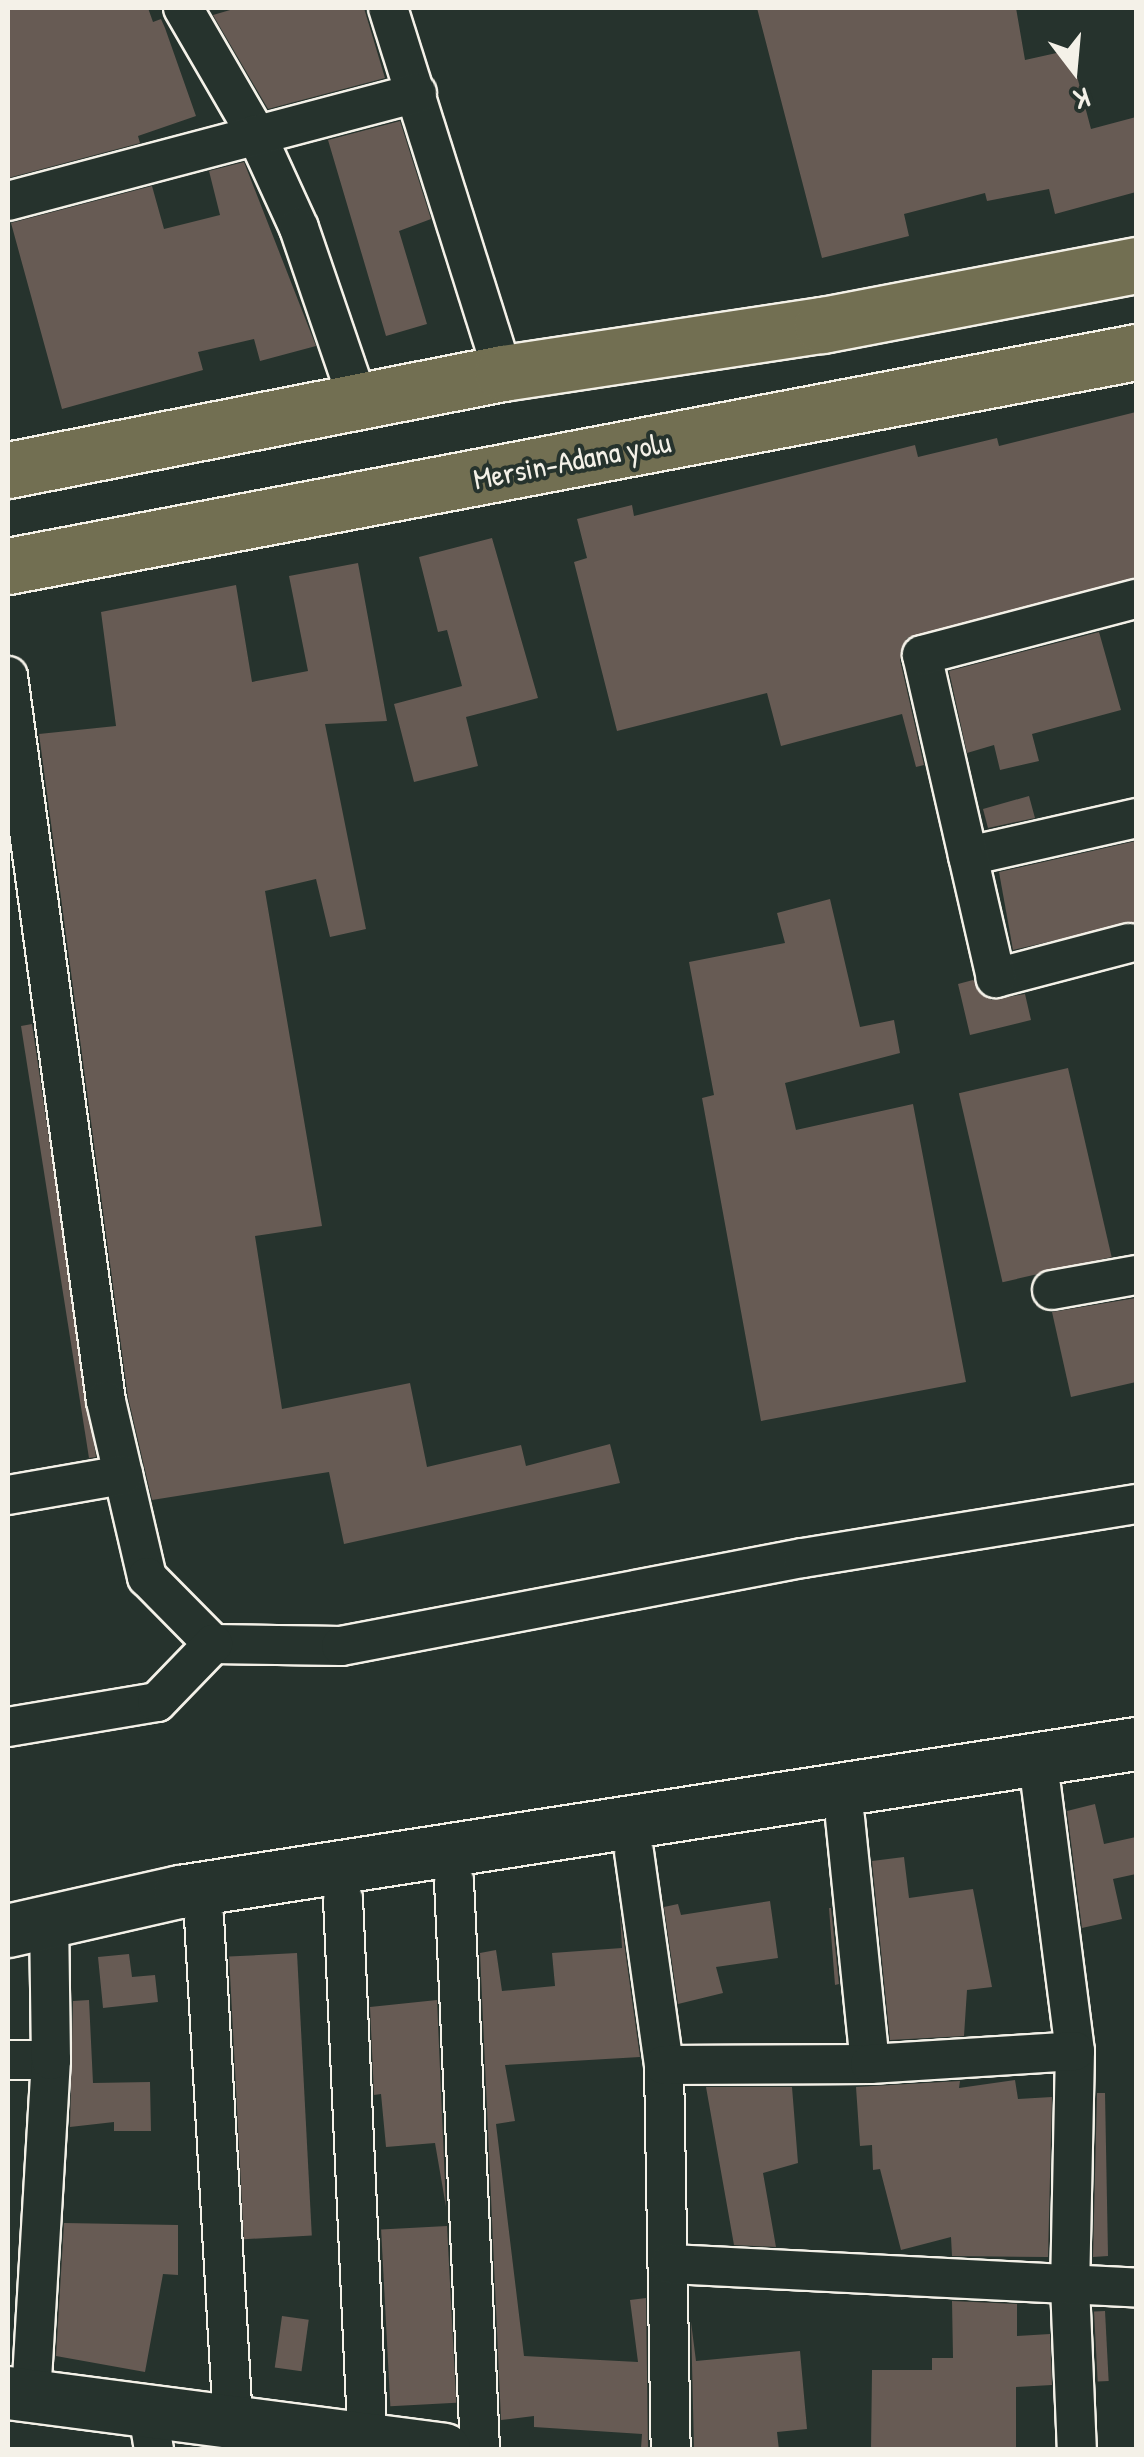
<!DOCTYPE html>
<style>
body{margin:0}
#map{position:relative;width:1144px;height:2457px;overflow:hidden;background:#26332d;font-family:"Patrick Hand",sans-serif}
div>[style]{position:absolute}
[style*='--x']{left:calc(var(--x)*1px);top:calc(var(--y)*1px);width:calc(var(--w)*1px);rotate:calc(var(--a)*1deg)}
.building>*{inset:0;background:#675b54;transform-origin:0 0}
.roads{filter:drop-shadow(2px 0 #f4f1e8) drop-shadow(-2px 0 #f4f1e8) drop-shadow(0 2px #f4f1e8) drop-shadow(0 -2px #f4f1e8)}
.minor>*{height:38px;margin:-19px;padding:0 19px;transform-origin:19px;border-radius:19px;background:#26332d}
.secondary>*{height:52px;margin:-26px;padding:0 26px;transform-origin:26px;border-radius:26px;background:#26332d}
.trunk>*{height:55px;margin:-27.5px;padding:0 27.5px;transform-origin:27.5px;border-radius:27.5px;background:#726f52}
span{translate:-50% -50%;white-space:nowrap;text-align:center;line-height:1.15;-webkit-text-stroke:8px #26332d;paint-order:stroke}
.street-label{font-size:30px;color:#f4f1e8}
.frame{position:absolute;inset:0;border:10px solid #f4f1e8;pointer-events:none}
.north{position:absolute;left:1024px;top:20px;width:100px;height:100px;-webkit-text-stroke:8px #26332d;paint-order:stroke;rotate:164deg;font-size:28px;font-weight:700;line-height:40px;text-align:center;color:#f4f1e8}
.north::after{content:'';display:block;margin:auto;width:35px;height:45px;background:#f4f1e8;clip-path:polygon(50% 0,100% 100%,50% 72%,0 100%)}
</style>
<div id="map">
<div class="building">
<i style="clip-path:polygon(8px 8px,148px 8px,153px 22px,161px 19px,165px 28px,196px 116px,138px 136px,140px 143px,8px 178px)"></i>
<i style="clip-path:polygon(237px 8px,364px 8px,385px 78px,268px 109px,213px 15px)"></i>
<i style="clip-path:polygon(757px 8px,1016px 8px,1025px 60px,1070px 50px,1091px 129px,1136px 117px,1136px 192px,1055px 214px,1049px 189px,987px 201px,985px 193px,904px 214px,909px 236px,822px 258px)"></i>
<i style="clip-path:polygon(400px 121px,431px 219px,399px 231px,427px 324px,386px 336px,328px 140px)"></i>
<i style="clip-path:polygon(244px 162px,316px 346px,260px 361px,254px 339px,198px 352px,203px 370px,62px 409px,11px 223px,152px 186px,164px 229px,220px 215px,209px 171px)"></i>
<i style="clip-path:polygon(1136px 412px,1136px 577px,907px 638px,900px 660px,924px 765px,916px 767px,902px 714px,781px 746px,767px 693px,617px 731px,574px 562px,587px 558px,577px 519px,632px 505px,634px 516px,915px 445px,918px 457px,997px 438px,999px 446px)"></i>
<i style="clip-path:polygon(492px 538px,538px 698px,466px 717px,478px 766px,414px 782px,394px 704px,462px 686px,447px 630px,438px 632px,419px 557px)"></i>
<i style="clip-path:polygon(358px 563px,387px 721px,325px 724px,366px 929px,330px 937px,316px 879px,265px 891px,322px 1226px,255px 1236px,282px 1409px,410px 1383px,427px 1467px,521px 1445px,526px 1466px,610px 1444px,620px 1483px,344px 1544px,329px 1472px,152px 1500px,128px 1397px,39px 734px,116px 726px,101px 612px,236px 585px,252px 682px,308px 671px,289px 576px)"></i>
<i style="clip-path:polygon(1099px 632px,1121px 710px,1032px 734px,1039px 761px,1000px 770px,994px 745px,967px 753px,949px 671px)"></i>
<i style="clip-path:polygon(1029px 796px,1035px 818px,988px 828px,983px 809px)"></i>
<i style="clip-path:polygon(1136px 841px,1136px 922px,1013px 950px,999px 872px)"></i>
<i style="clip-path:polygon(830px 899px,860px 1027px,894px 1020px,900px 1053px,785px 1083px,796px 1130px,913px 1104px,966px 1382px,761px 1421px,702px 1098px,714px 1095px,689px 962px,785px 943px,777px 913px)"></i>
<i style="clip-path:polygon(973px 980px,991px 1000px,1025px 994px,1031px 1020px,970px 1035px,958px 984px)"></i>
<i style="clip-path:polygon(32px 1024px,96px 1457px,89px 1458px,21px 1026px)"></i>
<i style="left:1068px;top:1068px;width:194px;height:112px;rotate:77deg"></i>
<i style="clip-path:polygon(1136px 1298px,1136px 1382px,1071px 1397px,1052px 1312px)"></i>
<i style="clip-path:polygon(1095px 1804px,1104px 1844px,1136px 1837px,1136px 1874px,1113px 1879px,1122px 1919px,1082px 1928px,1067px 1811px)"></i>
<i style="clip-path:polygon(904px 1857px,909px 1898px,973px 1889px,992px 1987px,967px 1990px,964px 2036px,890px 2040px,872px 1861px)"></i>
<i style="clip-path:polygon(770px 1901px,778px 1958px,716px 1967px,723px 1993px,678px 2004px,664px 1907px,678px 1904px,681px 1915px)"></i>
<i style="clip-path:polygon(829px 1908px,831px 1908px,839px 1984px,835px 1985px)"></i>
<i style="clip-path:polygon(620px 1914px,640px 2057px,505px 2065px,515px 2121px,496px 2124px,524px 2356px,638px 2362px,630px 2300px,646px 2298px,648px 2449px,641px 2448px,642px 2434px,534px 2427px,534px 2416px,501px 2420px,480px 1953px,496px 1950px,502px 1991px,555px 1986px,552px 1953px,622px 1948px)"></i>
<i style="left:297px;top:1953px;width:283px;height:68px;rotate:87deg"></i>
<i style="clip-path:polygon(129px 1954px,132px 1977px,155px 1975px,158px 2002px,103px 2008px,98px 1957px)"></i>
<i style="clip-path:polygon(89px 2000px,93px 2083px,150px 2082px,151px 2131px,114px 2131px,114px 2122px,70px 2127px,73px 2001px)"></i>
<i style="clip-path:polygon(437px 2000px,446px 2207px,435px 2143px,386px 2147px,381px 2094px,374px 2095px,370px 2007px)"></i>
<i style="clip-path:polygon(1015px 2080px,1018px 2099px,1052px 2097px,1048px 2257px,952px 2256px,951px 2237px,901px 2250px,880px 2169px,873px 2170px,872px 2145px,860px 2146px,856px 2087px,960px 2081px,959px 2088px)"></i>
<i style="clip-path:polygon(706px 2087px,792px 2087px,798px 2163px,763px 2173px,776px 2247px,734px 2245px)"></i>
<i style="clip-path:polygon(1097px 2093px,1105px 2093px,1108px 2256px,1093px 2257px)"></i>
<i style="clip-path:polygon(64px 2223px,178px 2225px,178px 2275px,163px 2274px,145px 2372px,56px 2356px)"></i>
<i style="left:447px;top:2226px;width:177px;height:66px;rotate:87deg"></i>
<i style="clip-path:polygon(952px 2301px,1017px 2304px,1017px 2336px,1050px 2334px,1052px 2385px,1016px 2387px,1016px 2450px,871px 2450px,872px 2370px,932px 2370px,932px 2358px,953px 2358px)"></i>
<i style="left:1105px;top:2311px;width:70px;height:11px;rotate:87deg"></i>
<i style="left:282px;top:2316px;width:27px;height:52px;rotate:8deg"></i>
<i style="clip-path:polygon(691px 2322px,696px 2361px,800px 2351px,807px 2429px,777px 2432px,779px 2450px,694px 2450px)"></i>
</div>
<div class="roads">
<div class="minor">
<i style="--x:183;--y:8;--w:146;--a:59.9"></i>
<i style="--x:256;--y:134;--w:103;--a:65.4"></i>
<i style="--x:299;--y:228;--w:182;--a:71.1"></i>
<i style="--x:388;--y:8;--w:383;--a:72.5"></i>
<i style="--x:8;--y:201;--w:423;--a:-14.8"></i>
<i style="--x:8;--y:676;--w:732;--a:82.3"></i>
<i style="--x:106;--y:1401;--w:181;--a:76.9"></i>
<i style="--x:147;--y:1577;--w:94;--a:45.4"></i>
<i style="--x:213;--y:1644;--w:128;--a:0.9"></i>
<i style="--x:341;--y:1646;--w:470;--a:-10.8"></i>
<i style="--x:803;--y:1558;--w:337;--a:-9.2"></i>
<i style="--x:968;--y:856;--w:172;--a:-12.7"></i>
<i style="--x:1129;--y:943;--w:138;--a:165.3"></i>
<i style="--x:996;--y:978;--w:331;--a:-102.9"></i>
<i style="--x:922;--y:655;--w:221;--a:-14.7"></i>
<i style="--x:1052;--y:1290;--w:85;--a:-10.1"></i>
<i style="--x:8;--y:1495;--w:117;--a:-9.9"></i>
<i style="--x:8;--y:1727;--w:151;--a:-9.5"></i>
<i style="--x:157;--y:1702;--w:81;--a:-46"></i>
<i style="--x:1041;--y:1786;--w:267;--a:82.7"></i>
<i style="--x:1075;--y:2051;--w:235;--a:91.2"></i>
<i style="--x:1070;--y:2286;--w:164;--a:87.6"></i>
<i style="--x:845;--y:1818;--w:247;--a:84.2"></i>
<i style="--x:634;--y:1852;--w:215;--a:82"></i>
<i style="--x:664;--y:2065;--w:385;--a:89"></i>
<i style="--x:454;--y:1881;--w:570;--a:87.38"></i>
<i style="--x:343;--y:1899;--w:552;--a:87.4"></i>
<i style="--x:204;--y:1918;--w:505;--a:86.71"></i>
<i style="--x:8;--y:2060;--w:43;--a:0"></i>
<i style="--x:664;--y:2065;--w:206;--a:-0.3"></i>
<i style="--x:870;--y:2064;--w:205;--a:-3.6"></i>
<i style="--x:670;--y:2264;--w:467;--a:2.9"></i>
<i style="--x:31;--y:2396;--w:337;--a:-86.6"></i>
<i style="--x:51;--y:2060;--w:136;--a:-90.8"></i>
<i style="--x:147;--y:2408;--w:43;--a:80.5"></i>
</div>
<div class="secondary">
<i style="--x:8;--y:1931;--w:176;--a:-12.8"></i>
<i style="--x:180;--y:1892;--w:967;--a:-8.8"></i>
<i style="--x:8;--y:2393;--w:440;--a:7.4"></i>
</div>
<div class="trunk">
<i style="--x:8;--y:470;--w:504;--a:-11.09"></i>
<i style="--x:503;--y:373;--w:323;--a:-8.6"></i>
<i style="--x:822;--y:325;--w:320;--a:-10.8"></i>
<i style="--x:8;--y:566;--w:1148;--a:-10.74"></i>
</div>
</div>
<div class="street-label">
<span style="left:572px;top:460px;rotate:-11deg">Mersin-Adana yolu</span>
</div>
<div class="frame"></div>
<div class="north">K</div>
</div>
